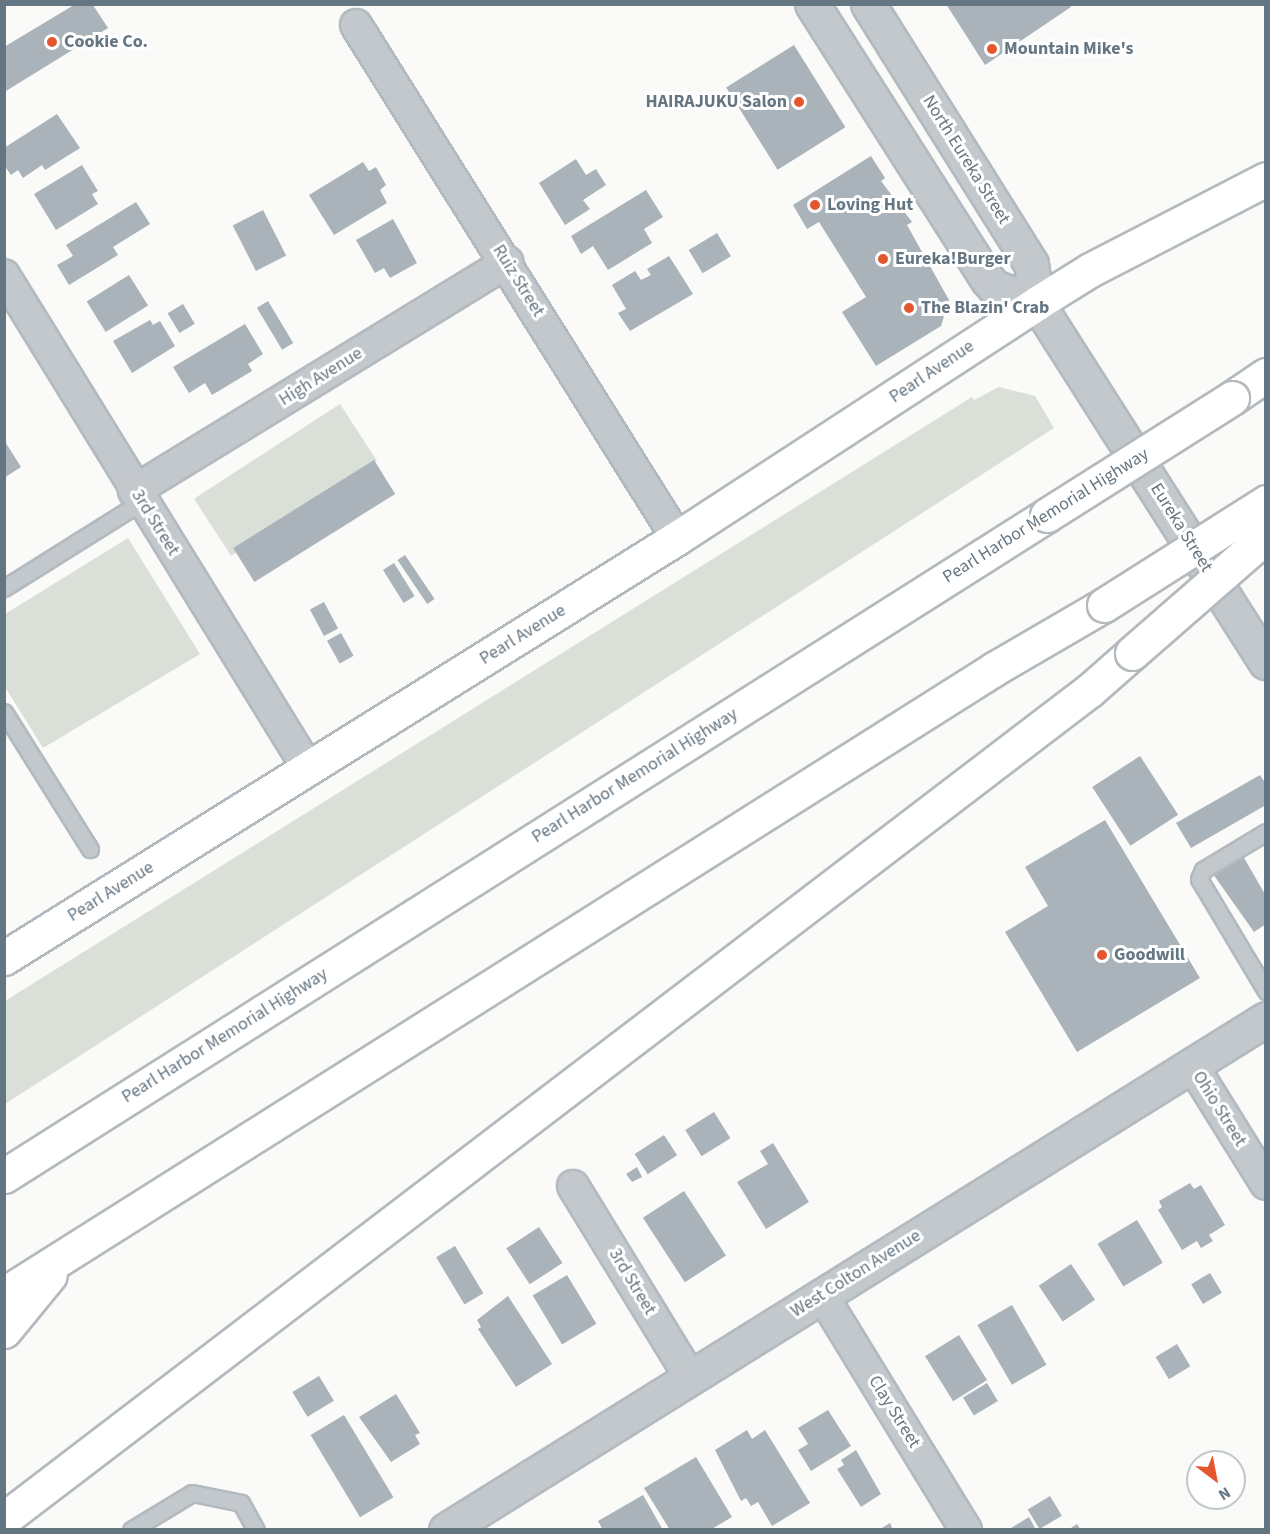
<!DOCTYPE html>
<style>
body{margin:0}
#map{position:relative;width:1270px;height:1534px;overflow:hidden;background:#fafaf8;font-family:"Source Sans 3",sans-serif}
div>[style]{position:absolute}
[style*='--x']{left:calc(var(--x)*1px);top:calc(var(--y)*1px);width:calc(var(--w)*1px);rotate:calc(var(--a)*1deg)}
.green>*{inset:0;background:#dadfd7;transform-origin:0 0}
.building>*{inset:0;background:#aab3b9;transform-origin:0 0}
.roads{filter:drop-shadow(2px 0 #b3babf) drop-shadow(-2px 0 #b3babf) drop-shadow(0 2px #b3babf) drop-shadow(0 -2px #b3babf)}
.service>*{height:15px;margin:-7.5px;padding:0 7.5px;transform-origin:7.5px;border-radius:7.5px;background:#c3c8cc}
.minor>*{height:30px;margin:-15px;padding:0 15px;transform-origin:15px;border-radius:15px;background:#c3c8cc}
.tertiary>*{height:33px;margin:-16.5px;padding:0 16.5px;transform-origin:16.5px;border-radius:16.5px;background:#c3c8cc}
.secondary>*{height:33px;margin:-16.5px;padding:0 16.5px;transform-origin:16.5px;border-radius:16.5px;background:#fff}
.motorway>*{height:33px;margin:-16.5px;padding:0 16.5px;transform-origin:16.5px;border-radius:16.5px;background:#fff}
.bridges{filter:drop-shadow(2px 0 #b4b9bd) drop-shadow(-2px 0 #b4b9bd) drop-shadow(0 2px #b4b9bd) drop-shadow(0 -2px #b4b9bd)}
.motorway-bridge>*{height:33px;margin:-16.5px;padding:0 16.5px;transform-origin:16.5px;border-radius:16.5px;background:#fff}
.dots>*{width:16px;height:16px;translate:-50% -50%;box-sizing:border-box;border:3px solid #fff;border-radius:50%}
span{translate:-50% -50%;white-space:nowrap;text-align:center;line-height:1.15;-webkit-text-stroke:6px #fff;paint-order:stroke}
.poi-label{font-size:18px;color:#657683;font-weight:700}
.left{translate:0 -50%;text-align:left}
.right{translate:-100% -50%;text-align:right}
.street-label{font-size:18px;color:#657683}
.frame{position:absolute;inset:0;border:6px solid #657683;pointer-events:none}
.north{position:absolute;left:1186px;top:1450px;width:60px;height:60px;box-sizing:border-box;background:#fff;border:2px solid #c1c8cd;border-radius:50%;rotate:148deg;font-size:16px;font-weight:700;line-height:24px;text-align:center;color:#657683}
.north::after{content:'';display:block;margin:auto;width:21px;height:27px;background:#e4572e;clip-path:polygon(50% 0,100% 100%,50% 72%,0 100%)}
</style>
<div id="map">
<div class="green">
<i style="clip-path:polygon(999px 387px,1035px 396px,1054px 428px,5px 1104px,5px 1001px,972px 397px,974px 400px)"></i>
<i style="left:340px;top:404px;width:68px;height:174px;rotate:57deg"></i>
<i style="clip-path:polygon(128px 538px,200px 654px,43px 748px,5px 687px,5px 614px)"></i>
</div>
<div class="building">
<i style="clip-path:polygon(946px 4px,1069px 4px,1071px 7px,985px 65px)"></i>
<i style="clip-path:polygon(74px 5px,93px 5px,108px 28px,6px 91px,4px 47px)"></i>
<i style="left:794px;top:45px;width:97px;height:80px;rotate:58deg"></i>
<i style="clip-path:polygon(57px 114px,80px 148px,45px 170px,42px 165px,23px 178px,18px 170px,11px 175px,4px 165px,4px 148px)"></i>
<i style="clip-path:polygon(871px 156px,885px 178px,881px 181px,912px 222px,907px 225px,949px 300px,941px 326px,876px 366px,842px 312px,866px 297px,819px 222px,807px 229px,793px 205px)"></i>
<i style="clip-path:polygon(576px 159px,586px 175px,596px 169px,606px 185px,583px 200px,590px 209px,565px 225px,539px 183px)"></i>
<i style="clip-path:polygon(363px 162px,369px 171px,376px 167px,386px 185px,380px 190px,387px 203px,334px 235px,309px 195px)"></i>
<i style="clip-path:polygon(82px 165px,98px 191px,92px 194px,98px 204px,56px 230px,34px 194px)"></i>
<i style="clip-path:polygon(646px 190px,663px 217px,644px 229px,652px 243px,608px 270px,593px 246px,581px 254px,571px 236px)"></i>
<i style="clip-path:polygon(136px 202px,150px 224px,113px 247px,118px 255px,69px 285px,57px 265px,73px 256px,66px 245px)"></i>
<i style="left:263px;top:210px;width:51px;height:34px;rotate:63deg"></i>
<i style="clip-path:polygon(393px 219px,417px 263px,390px 278px,384px 268px,375px 273px,356px 240px)"></i>
<i style="left:717px;top:233px;width:27px;height:33px;rotate:59deg"></i>
<i style="clip-path:polygon(669px 256px,693px 294px,630px 331px,618px 313px,626px 309px,612px 285px,635px 271px,641px 280px,651px 275px,647px 269px)"></i>
<i style="left:129px;top:275px;width:36px;height:50px;rotate:58deg"></i>
<i style="left:268px;top:301px;width:49px;height:13px;rotate:59deg"></i>
<i style="left:183px;top:304px;width:23px;height:18px;rotate:59deg"></i>
<i style="clip-path:polygon(150px 320px,153px 325px,160px 321px,175px 346px,132px 373px,113px 341px)"></i>
<i style="clip-path:polygon(245px 324px,263px 354px,248px 364px,252px 371px,212px 395px,205px 383px,189px 393px,173px 367px)"></i>
<i style="clip-path:polygon(4px 440px,21px 467px,4px 478px)"></i>
<i style="left:374px;top:460px;width:40px;height:166px;rotate:58deg"></i>
<i style="left:405px;top:555px;width:53px;height:9px;rotate:56deg"></i>
<i style="left:394px;top:563px;width:39px;height:13px;rotate:58deg"></i>
<i style="left:324px;top:602px;width:30px;height:16px;rotate:62deg"></i>
<i style="left:341px;top:633px;width:26px;height:16px;rotate:61deg"></i>
<i style="left:1140px;top:756px;width:70px;height:57px;rotate:57deg"></i>
<i style="clip-path:polygon(1260px 775px,1266px 784px,1266px 805px,1191px 848px,1176px 823px)"></i>
<i style="clip-path:polygon(1105px 820px,1200px 978px,1077px 1052px,1005px 932px,1048px 906px,1025px 867px)"></i>
<i style="clip-path:polygon(1243px 856px,1266px 896px,1266px 924px,1254px 932px,1213px 874px)"></i>
<i style="left:714px;top:1112px;width:31px;height:34px;rotate:58deg"></i>
<i style="left:664px;top:1135px;width:24px;height:35px;rotate:57deg"></i>
<i style="clip-path:polygon(773px 1143px,809px 1202px,766px 1229px,737px 1182px,768px 1164px,760px 1151px)"></i>
<i style="clip-path:polygon(637px 1167px,642px 1177px,632px 1182px,626px 1174px)"></i>
<i style="clip-path:polygon(1190px 1183px,1194px 1189px,1201px 1185px,1225px 1225px,1209px 1235px,1213px 1241px,1201px 1248px,1197px 1241px,1182px 1250px,1158px 1210px,1162px 1207px,1159px 1201px)"></i>
<i style="left:684px;top:1191px;width:77px;height:49px;rotate:57deg"></i>
<i style="left:1137px;top:1220px;width:50px;height:46px;rotate:59deg"></i>
<i style="left:539px;top:1227px;width:43px;height:39px;rotate:57deg"></i>
<i style="left:455px;top:1246px;width:55px;height:22px;rotate:59deg"></i>
<i style="left:1071px;top:1264px;width:43px;height:39px;rotate:56deg"></i>
<i style="left:1210px;top:1273px;width:23px;height:22px;rotate:59deg"></i>
<i style="left:567px;top:1275px;width:57px;height:40px;rotate:59deg"></i>
<i style="clip-path:polygon(508px 1296px,552px 1364px,516px 1387px,478px 1329px,481px 1327px,477px 1320px)"></i>
<i style="left:1012px;top:1305px;width:69px;height:40px;rotate:60deg"></i>
<i style="left:959px;top:1335px;width:53px;height:40px;rotate:58deg"></i>
<i style="left:1177px;top:1344px;width:26px;height:25px;rotate:59deg"></i>
<i style="left:319px;top:1376px;width:29px;height:31px;rotate:59deg"></i>
<i style="left:987px;top:1383px;width:21px;height:28px;rotate:59deg"></i>
<i style="clip-path:polygon(396px 1394px,420px 1433px,415px 1435px,420px 1444px,391px 1462px,359px 1417px)"></i>
<i style="clip-path:polygon(828px 1410px,851px 1446px,811px 1471px,798px 1450px,808px 1444px,798px 1428px)"></i>
<i style="left:344px;top:1415px;width:96px;height:39px;rotate:59deg"></i>
<i style="clip-path:polygon(747px 1430px,752px 1439px,765px 1430px,810px 1503px,772px 1526px,758px 1502px,751px 1506px,746px 1498px,741px 1501px,715px 1450px)"></i>
<i style="clip-path:polygon(856px 1450px,881px 1494px,861px 1507px,837px 1469px,844px 1465px,841px 1460px)"></i>
<i style="clip-path:polygon(696px 1457px,732px 1517px,710px 1530px,670px 1530px,644px 1488px)"></i>
<i style="clip-path:polygon(643px 1495px,663px 1530px,603px 1530px,598px 1521px)"></i>
<i style="left:1050px;top:1496px;width:23px;height:26px;rotate:59deg"></i>
<i style="clip-path:polygon(1029px 1517px,1036px 1530px,1012px 1530px,1011px 1528px)"></i>
<i style="clip-path:polygon(890px 1523px,893px 1530px,879px 1530px)"></i>
<i style="clip-path:polygon(1077px 1524px,1081px 1530px,1068px 1530px)"></i>
</div>
<div class="roads">
<div class="service">
<i style="--x:4;--y:588;--w:162;--a:-32.1"></i>
<i style="--x:4;--y:712;--w:162;--a:57.9"></i>
<i style="--x:1266;--y:832;--w:74;--a:148.9"></i>
<i style="--x:1203;--y:870;--w:10;--a:114"></i>
<i style="--x:1199;--y:879;--w:131;--a:59.1"></i>
<i style="--x:131;--y:1530;--w:71;--a:-31.2"></i>
<i style="--x:192;--y:1493;--w:50;--a:11.5"></i>
<i style="--x:241;--y:1503;--w:31;--a:61"></i>
</div>
<div class="minor">
<i style="--x:356;--y:25;--w:605;--a:57.96"></i>
<i style="--x:4;--y:275;--w:581;--a:58.36"></i>
<i style="--x:134;--y:491;--w:438;--a:-31.5"></i>
<i style="--x:1192;--y:1065;--w:140;--a:58.1"></i>
<i style="--x:573;--y:1186;--w:224;--a:58.5"></i>
<i style="--x:822;--y:1295;--w:276;--a:58.5"></i>
</div>
<div class="tertiary">
<i style="--x:812;--y:4;--w:327;--a:57.5"></i>
<i style="--x:988;--y:280;--w:9;--a:49"></i>
<i style="--x:994;--y:287;--w:46;--a:20.4"></i>
<i style="--x:868;--y:4;--w:307;--a:57.9"></i>
<i style="--x:1031;--y:264;--w:39;--a:81"></i>
<i style="--x:1037;--y:303;--w:426;--a:57.5"></i>
<i style="--x:446;--y:1530;--w:966;--a:-31.93"></i>
</div>
<div class="secondary">
<i style="--x:4;--y:958;--w:793;--a:-31.97"></i>
<i style="--x:677;--y:538;--w:430;--a:-33.1"></i>
</div>
<div class="motorway">
<i style="--x:1037;--y:303;--w:62;--a:-31.9"></i>
<i style="--x:1090;--y:270;--w:198;--a:-27.3"></i>
<i style="--x:1232;--y:398;--w:41;--a:-34.1"></i>
<i style="--x:4;--y:1176;--w:1235;--a:-32.36"></i>
<i style="--x:4;--y:1294;--w:1171;--a:-32.26"></i>
<i style="--x:994;--y:669;--w:127;--a:-30.2"></i>
<i style="--x:4;--y:1331;--w:72;--a:-50.6"></i>
<i style="--x:4;--y:1519;--w:1366;--a:-37.36"></i>
<i style="--x:1090;--y:690;--w:56;--a:-41.4"></i>
</div>
</div>
<div class="bridges">
<div class="motorway-bridge">
<i style="--x:1047;--y:515;--w:219;--a:-32.3"></i>
<i style="--x:1104;--y:605;--w:192;--a:-32.4"></i>
<i style="--x:1132;--y:653;--w:178;--a:-41.1"></i>
</div>
</div>
<div class="dots">
<i style="left:52px;top:42px;background:#e4572e"></i>
<i style="left:992px;top:49px;background:#e4572e"></i>
<i style="left:799px;top:102px;background:#e4572e"></i>
<i style="left:815px;top:205px;background:#e4572e"></i>
<i style="left:883px;top:259px;background:#e4572e"></i>
<i style="left:909px;top:308px;background:#e4572e"></i>
<i style="left:1102px;top:955px;background:#e4572e"></i>
</div>
<div class="poi-label">
<span class="left" style="left:64px;top:42px">Cookie Co.</span>
<span class="left" style="left:1004px;top:49px">Mountain Mike's</span>
<span class="right" style="left:787px;top:102px">HAIRAJUKU Salon</span>
<span class="left" style="left:827px;top:205px">Loving Hut</span>
<span class="left" style="left:895px;top:259px">Eureka!Burger</span>
<span class="left" style="left:921px;top:308px">The Blazin' Crab</span>
<span class="left" style="left:1114px;top:955px">Goodwill</span>
</div>
<div class="street-label">
<span style="left:966px;top:160px;rotate:58deg">North Eureka Street</span>
<span style="left:518px;top:281px;rotate:58deg">Ruiz Street</span>
<span style="left:932px;top:372px;rotate:-34deg">Pearl Avenue</span>
<span style="left:321px;top:377px;rotate:-32deg">High Avenue</span>
<span style="left:1046px;top:516px;rotate:-32deg">Pearl Harbor Memorial Highway</span>
<span style="left:155px;top:523px;rotate:58deg">3rd Street</span>
<span style="left:1181px;top:528px;rotate:58deg">Eureka Street</span>
<span style="left:523px;top:635px;rotate:-32deg">Pearl Avenue</span>
<span style="left:635px;top:776px;rotate:-32deg">Pearl Harbor Memorial Highway</span>
<span style="left:111px;top:892px;rotate:-32deg">Pearl Avenue</span>
<span style="left:225px;top:1036px;rotate:-32deg">Pearl Harbor Memorial Highway</span>
<span style="left:1219px;top:1109px;rotate:58deg">Ohio Street</span>
<span style="left:856px;top:1274px;rotate:-32deg">West Colton Avenue</span>
<span style="left:632px;top:1282px;rotate:59deg">3rd Street</span>
<span style="left:894px;top:1412px;rotate:58deg">Clay Street</span>
</div>
<div class="frame"></div>
<div class="north">N</div>
</div>
